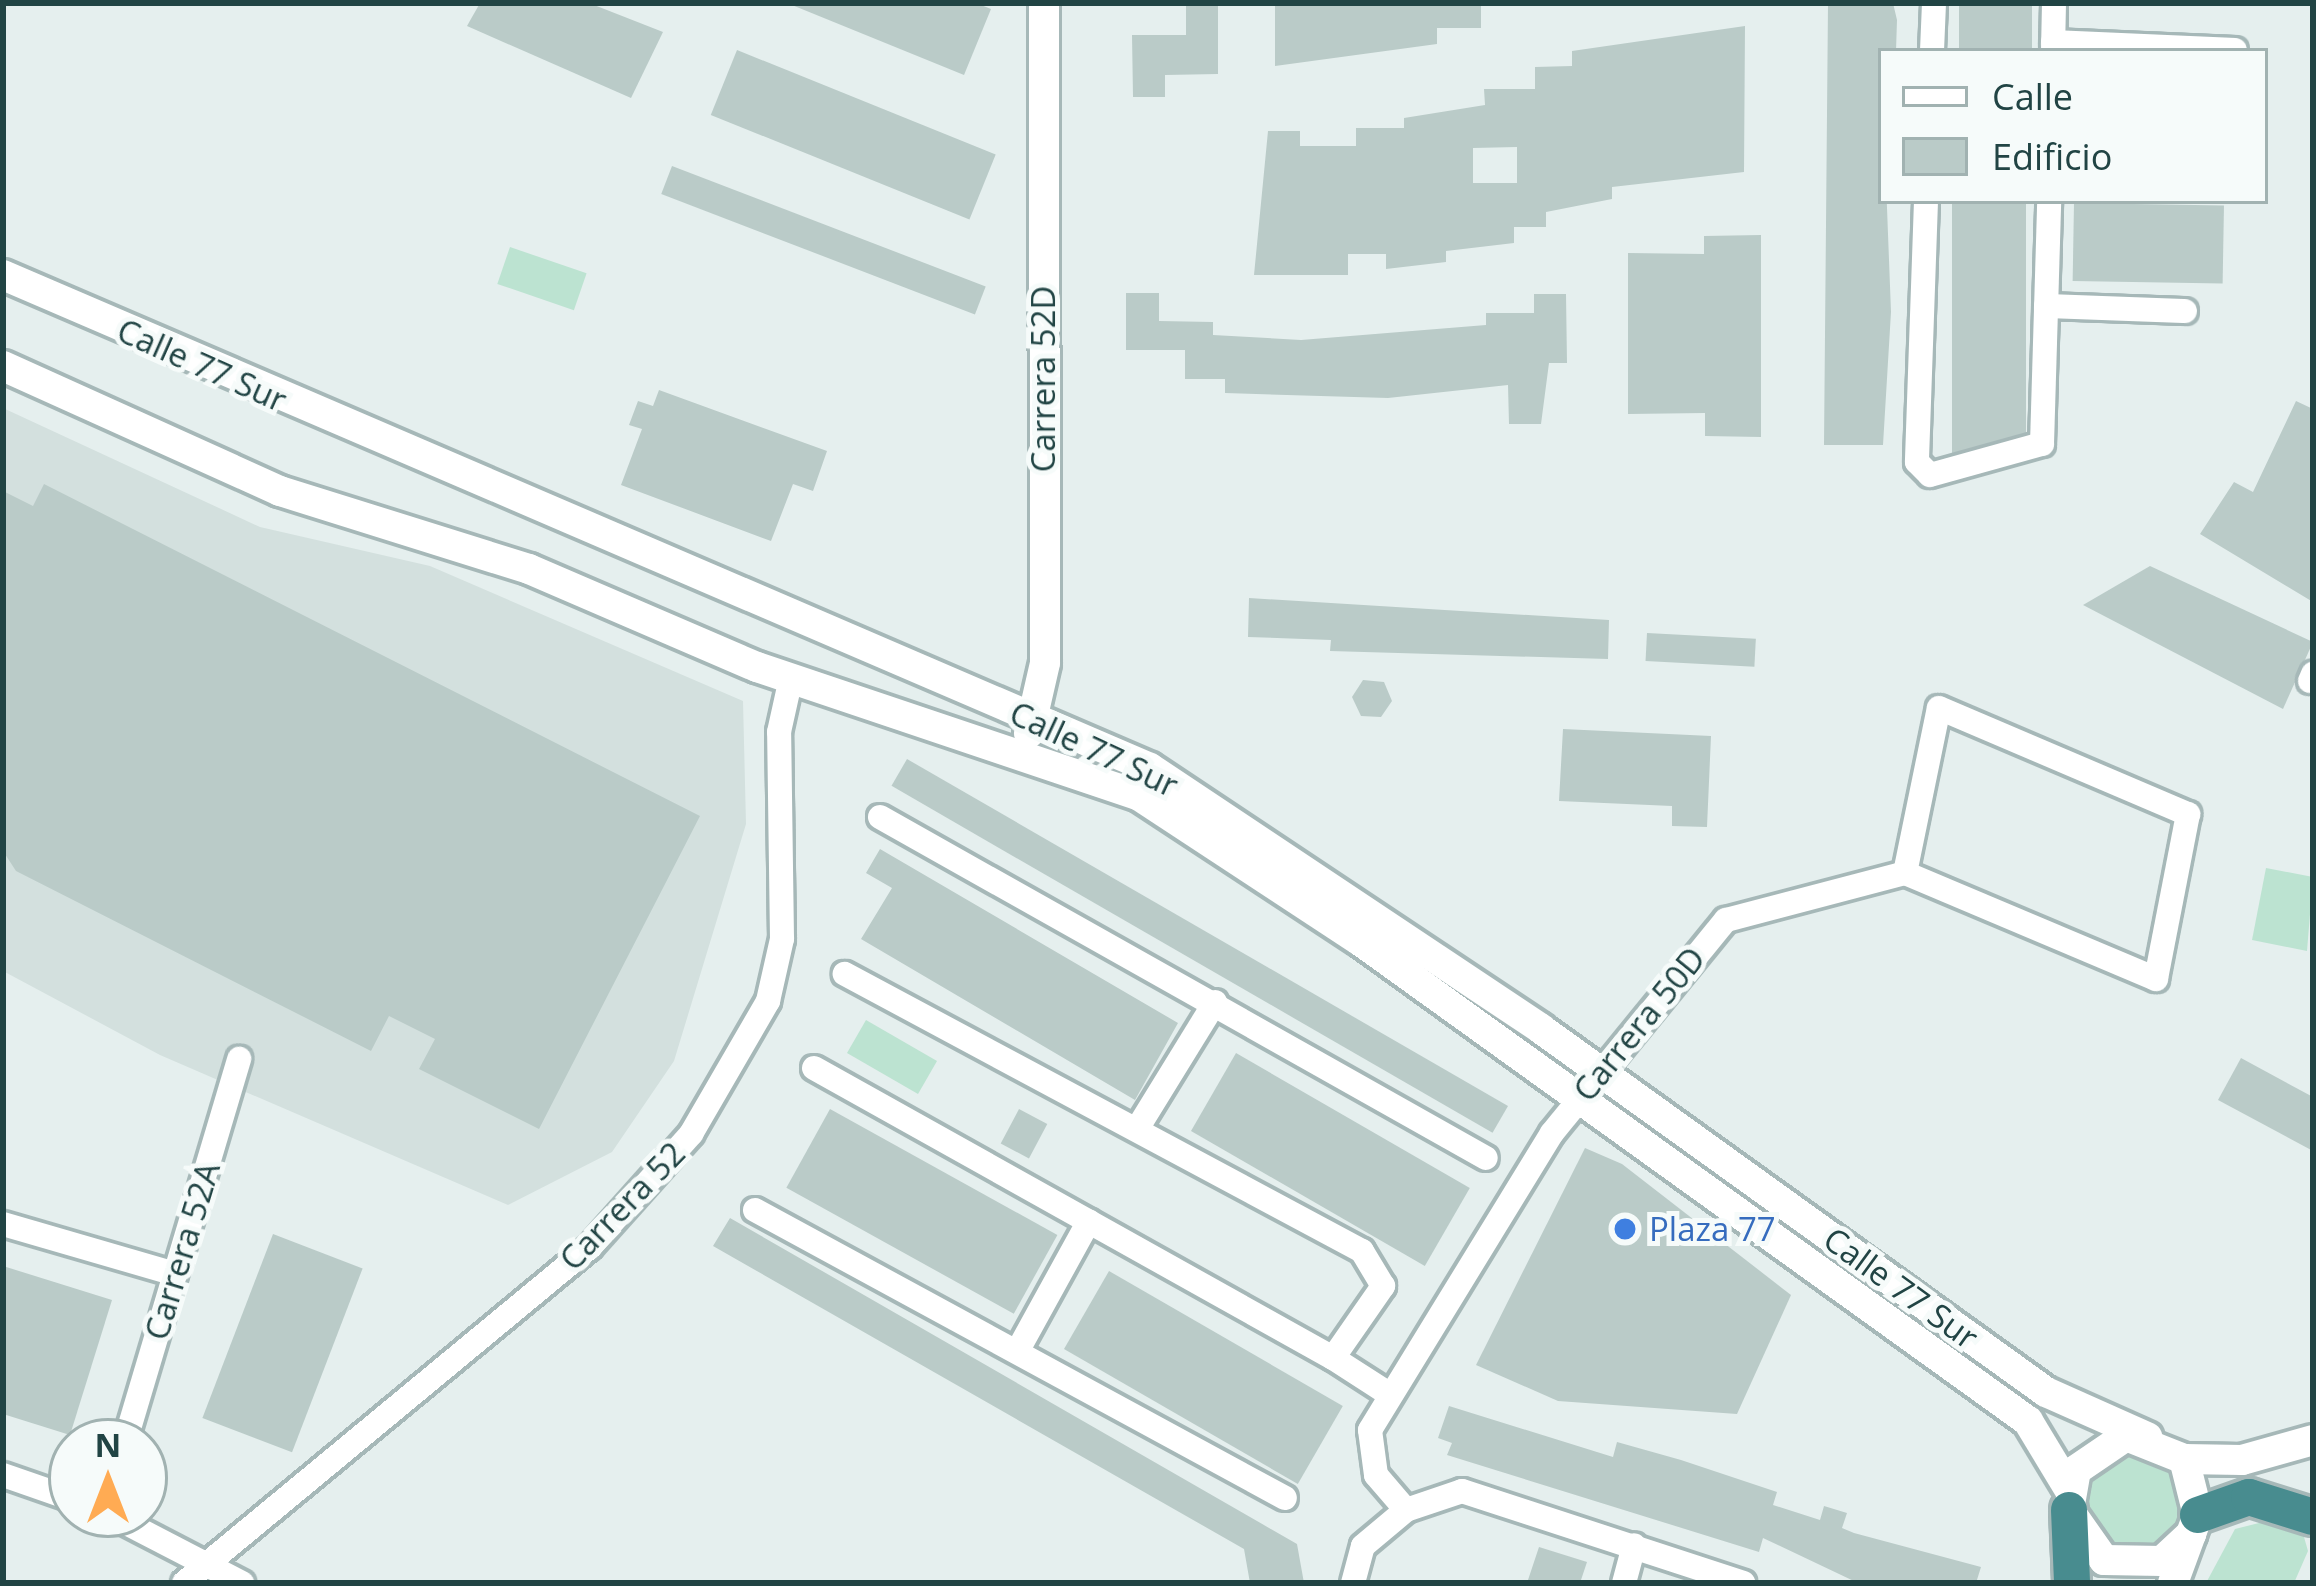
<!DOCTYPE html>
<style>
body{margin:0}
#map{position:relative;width:2316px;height:1586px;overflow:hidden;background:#e5efee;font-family:"Open Sans",sans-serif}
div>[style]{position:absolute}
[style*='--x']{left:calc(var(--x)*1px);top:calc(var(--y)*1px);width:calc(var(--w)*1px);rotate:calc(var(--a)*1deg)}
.built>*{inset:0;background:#d3e0de}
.green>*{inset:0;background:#bce3d1;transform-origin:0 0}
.round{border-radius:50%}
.building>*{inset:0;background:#bacbc8;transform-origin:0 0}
.roads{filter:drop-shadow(3px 0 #a6b8b8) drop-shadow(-3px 0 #a6b8b8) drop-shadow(0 3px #a6b8b8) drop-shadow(0 -3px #a6b8b8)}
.minor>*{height:24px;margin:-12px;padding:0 12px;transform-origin:12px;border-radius:12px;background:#fff}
.tertiary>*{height:30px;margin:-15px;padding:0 15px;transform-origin:15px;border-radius:15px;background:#fff}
.trunk>*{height:36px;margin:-18px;padding:0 18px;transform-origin:18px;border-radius:18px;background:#488c8f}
.dots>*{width:33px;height:33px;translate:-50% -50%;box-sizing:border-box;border:6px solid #f6fbfa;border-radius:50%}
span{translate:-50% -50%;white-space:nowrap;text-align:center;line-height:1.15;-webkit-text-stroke:10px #f6fbfa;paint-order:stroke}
.street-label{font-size:33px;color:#214444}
.shop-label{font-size:33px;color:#366cbe}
.left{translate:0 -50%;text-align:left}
.frame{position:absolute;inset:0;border:6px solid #214444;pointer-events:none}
.legend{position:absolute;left:1878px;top:48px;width:390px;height:156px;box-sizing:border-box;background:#f6fbfa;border:3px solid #a1b2b1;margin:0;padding:15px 21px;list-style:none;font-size:36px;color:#214444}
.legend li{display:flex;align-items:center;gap:24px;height:60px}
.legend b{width:60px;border:3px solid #a1b2b1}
.north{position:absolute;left:48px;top:1418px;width:120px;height:120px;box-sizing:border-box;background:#f6fbfa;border:3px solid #a1b2b1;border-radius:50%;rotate:0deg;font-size:33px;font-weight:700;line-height:48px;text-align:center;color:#214444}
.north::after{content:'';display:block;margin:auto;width:42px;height:54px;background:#ffab53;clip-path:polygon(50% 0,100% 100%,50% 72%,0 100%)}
</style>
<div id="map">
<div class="built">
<i style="clip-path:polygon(3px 408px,260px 527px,430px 566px,743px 701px,746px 824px,674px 1061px,612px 1152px,508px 1205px,160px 1055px,3px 971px)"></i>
</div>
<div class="green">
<i style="left:510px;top:247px;width:81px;height:39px;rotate:19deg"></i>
<i style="clip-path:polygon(2266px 868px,2313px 877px,2307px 951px,2252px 940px)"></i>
<i style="left:866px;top:1020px;width:82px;height:38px;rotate:30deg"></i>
<i class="round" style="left:2085px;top:1452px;width:98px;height:98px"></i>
<i style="clip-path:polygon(2279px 1518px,2302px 1530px,2308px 1551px,2294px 1583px,2206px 1583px,2235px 1529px)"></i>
</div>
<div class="building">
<i style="clip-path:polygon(480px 3px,589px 3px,663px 32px,631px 98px,467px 26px)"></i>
<i style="clip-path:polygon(787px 3px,976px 3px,991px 9px,964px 75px)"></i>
<i style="clip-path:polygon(1481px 3px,1481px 28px,1437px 28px,1437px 44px,1275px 66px,1275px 4px)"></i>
<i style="clip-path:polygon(1828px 3px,1893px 3px,1897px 20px,1896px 51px,1881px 51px,1891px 312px,1883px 445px,1824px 445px)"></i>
<i style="left:1959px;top:3px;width:73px;height:48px"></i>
<i style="clip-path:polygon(1186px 6px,1218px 6px,1218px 74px,1165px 75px,1165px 97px,1133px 97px,1132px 35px,1186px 35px)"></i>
<i style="clip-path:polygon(evenodd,1745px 26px,1744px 172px,1612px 187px,1612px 199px,1546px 212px,1546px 227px,1514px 227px,1514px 243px,1446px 251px,1446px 262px,1386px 269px,1386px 254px,1348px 254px,1348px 275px,1254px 275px,1268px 131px,1300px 131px,1300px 146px,1356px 146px,1356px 128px,1404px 128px,1404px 118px,1485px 105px,1484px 89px,1535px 89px,1535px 67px,1572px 66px,1572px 51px,1745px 26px,1517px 147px,1517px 183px,1473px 183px,1473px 148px,1517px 147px)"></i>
<i style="left:737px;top:50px;width:279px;height:70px;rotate:22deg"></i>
<i style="left:672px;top:166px;width:336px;height:30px;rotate:21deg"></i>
<i style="left:1952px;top:201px;width:74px;height:252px"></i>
<i style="left:2074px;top:203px;width:150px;height:78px;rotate:1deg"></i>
<i style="clip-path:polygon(1761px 235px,1761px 437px,1705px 436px,1705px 413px,1628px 414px,1628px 253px,1704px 254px,1704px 236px)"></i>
<i style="clip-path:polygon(1126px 293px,1159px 293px,1159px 321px,1213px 322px,1213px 335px,1301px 340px,1486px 325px,1486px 313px,1534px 313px,1534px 294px,1566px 294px,1567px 363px,1549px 363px,1541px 424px,1509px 424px,1508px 385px,1388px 398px,1225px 393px,1225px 379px,1185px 379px,1185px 350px,1126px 350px)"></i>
<i style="clip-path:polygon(659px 390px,827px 451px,813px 491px,793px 484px,771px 541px,621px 485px,642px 429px,629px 425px,638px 401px,653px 406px)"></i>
<i style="clip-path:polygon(2296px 401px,2313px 409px,2313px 602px,2200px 534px,2234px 482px,2253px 492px)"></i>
<i style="clip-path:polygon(44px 484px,700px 816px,539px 1129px,419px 1069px,435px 1039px,389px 1016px,371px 1051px,16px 871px,3px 851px,3px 491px,33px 506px)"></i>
<i style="clip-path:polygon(2150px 566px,2313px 642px,2283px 709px,2083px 605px)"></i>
<i style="clip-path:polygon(1249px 598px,1609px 620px,1608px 659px,1330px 651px,1331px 640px,1248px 637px)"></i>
<i style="left:1647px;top:633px;width:109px;height:28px;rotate:3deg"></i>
<i style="clip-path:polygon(1363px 680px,1384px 682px,1392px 701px,1381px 717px,1361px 716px,1352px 697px)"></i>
<i style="clip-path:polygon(1563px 729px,1711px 736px,1707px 827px,1672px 826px,1672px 806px,1559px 801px)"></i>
<i style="left:907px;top:759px;width:694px;height:31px;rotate:30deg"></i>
<i style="clip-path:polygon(880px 849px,1178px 1023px,1135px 1100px,861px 939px,892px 888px,866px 873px)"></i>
<i style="left:1236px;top:1053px;width:270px;height:90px;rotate:30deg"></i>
<i style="clip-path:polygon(2241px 1058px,2313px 1097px,2313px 1151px,2218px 1100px)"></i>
<i style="left:830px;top:1109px;width:260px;height:90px;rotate:29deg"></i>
<i style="left:1019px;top:1109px;width:32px;height:39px;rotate:28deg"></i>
<i style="clip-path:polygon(1585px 1148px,1622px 1164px,1791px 1295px,1737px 1414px,1558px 1401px,1476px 1365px)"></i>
<i style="clip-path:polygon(730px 1218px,1297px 1544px,1304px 1583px,1250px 1583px,1244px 1549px,713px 1246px)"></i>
<i style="left:273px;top:1234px;width:96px;height:197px;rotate:21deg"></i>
<i style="clip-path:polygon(3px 1266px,112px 1300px,70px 1435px,3px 1414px)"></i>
<i style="left:1109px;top:1271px;width:270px;height:90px;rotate:30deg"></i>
<i style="clip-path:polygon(1449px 1406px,1613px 1457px,1617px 1442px,1681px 1460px,1777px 1492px,1773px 1505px,1820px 1520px,1824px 1506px,1847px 1513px,1842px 1528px,1854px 1533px,1981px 1567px,1976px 1583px,1858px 1583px,1763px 1538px,1759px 1552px,1447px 1455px,1452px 1443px,1438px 1438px)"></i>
<i style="clip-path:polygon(1539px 1547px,1587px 1562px,1580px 1583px,1527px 1583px)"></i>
</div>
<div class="roads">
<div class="minor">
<i style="--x:2053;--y:42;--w:182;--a:2.5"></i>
<i style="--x:1932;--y:51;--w:48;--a:-87.6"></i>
<i style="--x:2053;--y:51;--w:48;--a:-88.8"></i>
<i style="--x:1926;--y:201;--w:261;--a:92"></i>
<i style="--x:1917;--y:462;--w:18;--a:45"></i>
<i style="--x:1930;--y:475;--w:116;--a:-15.5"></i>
<i style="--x:2042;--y:444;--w:243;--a:-88.3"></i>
<i style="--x:2046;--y:306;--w:139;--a:2.1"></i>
<i style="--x:2310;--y:681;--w:8;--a:-67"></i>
<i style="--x:1939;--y:708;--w:271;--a:23.1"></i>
<i style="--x:2188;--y:814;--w:168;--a:101"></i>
<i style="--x:2156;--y:979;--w:272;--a:-157.1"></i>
<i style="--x:1905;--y:873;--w:168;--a:-78.4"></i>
<i style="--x:880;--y:817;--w:695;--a:29.37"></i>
<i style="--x:814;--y:1068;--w:595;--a:29.2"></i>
<i style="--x:1333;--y:1358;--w:88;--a:-55.2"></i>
<i style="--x:1383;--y:1286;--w:41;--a:-121"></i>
<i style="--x:1362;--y:1251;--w:587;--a:-151.82"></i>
<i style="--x:1137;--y:1129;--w:149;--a:-58.4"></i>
<i style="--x:755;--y:1210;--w:603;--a:28.52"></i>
<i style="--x:3;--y:1224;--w:179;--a:16.2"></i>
<i style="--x:1018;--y:1350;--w:147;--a:-61.2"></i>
<i style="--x:1333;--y:1358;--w:63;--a:32.7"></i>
<i style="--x:125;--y:1442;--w:400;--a:-73.4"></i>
<i style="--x:3;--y:1475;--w:73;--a:19.2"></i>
<i style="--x:1406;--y:1510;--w:46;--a:-130.6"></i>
<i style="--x:1376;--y:1475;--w:45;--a:-97.6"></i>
<i style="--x:1370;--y:1430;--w:348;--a:-58.5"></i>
<i style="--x:1552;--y:1133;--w:275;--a:-50.8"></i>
<i style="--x:1726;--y:920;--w:185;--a:-14.7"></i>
<i style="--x:109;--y:1514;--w:150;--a:27.4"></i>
<i style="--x:184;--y:1583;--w:527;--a:-39.61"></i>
<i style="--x:590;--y:1247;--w:152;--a:-48.2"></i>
<i style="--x:691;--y:1134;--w:154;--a:-59.9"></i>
<i style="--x:768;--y:1001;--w:64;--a:-77.3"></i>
<i style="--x:782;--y:939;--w:207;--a:-90.8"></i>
<i style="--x:779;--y:732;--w:55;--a:-77.5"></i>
<i style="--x:1353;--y:1583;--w:38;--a:-75"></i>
<i style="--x:1363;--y:1546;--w:56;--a:-39.9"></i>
<i style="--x:1406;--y:1510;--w:59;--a:-18.7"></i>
<i style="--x:1462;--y:1491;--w:296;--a:18.1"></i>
<i style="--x:1624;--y:1583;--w:39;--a:-75"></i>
</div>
<div class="tertiary">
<i style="--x:3;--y:275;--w:1248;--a:23.26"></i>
<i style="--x:1150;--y:768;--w:470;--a:33.7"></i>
<i style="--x:1541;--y:1029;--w:622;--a:35.71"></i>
<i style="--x:2046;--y:1392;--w:111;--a:24"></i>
<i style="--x:3;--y:366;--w:304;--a:24.3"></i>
<i style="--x:280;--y:491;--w:261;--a:17.4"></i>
<i style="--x:529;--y:569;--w:248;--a:23.3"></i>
<i style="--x:757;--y:667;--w:402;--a:18.6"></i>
<i style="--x:1138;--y:795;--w:264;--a:33.3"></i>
<i style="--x:1359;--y:940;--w:824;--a:35.72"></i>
<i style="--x:2028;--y:1421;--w:79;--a:58.9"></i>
<i style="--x:1029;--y:733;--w:72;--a:-77.1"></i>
<i style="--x:1045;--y:663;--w:660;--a:-90.09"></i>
<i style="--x:2184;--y:1459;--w:58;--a:1"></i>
<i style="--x:2242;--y:1460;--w:74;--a:-15.7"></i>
<i style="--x:2173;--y:1583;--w:52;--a:-69.8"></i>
<i style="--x:2191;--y:1534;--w:20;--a:-70"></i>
<i style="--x:2198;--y:1515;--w:58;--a:-104"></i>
<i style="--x:2184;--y:1459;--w:62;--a:-158.4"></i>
<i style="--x:2126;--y:1436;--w:60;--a:145.8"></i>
<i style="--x:2076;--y:1470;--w:41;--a:99.9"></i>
<i style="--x:2069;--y:1510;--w:61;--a:55"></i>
<i style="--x:2104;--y:1560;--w:58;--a:1"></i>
<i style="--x:2162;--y:1561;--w:40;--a:-43"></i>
</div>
<div class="trunk">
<i style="--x:2069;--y:1510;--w:73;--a:87.6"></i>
<i style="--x:2198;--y:1515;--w:54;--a:-19.4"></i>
<i style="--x:2249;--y:1497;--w:67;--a:17.4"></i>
</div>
</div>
<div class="dots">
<i style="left:1625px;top:1229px;background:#3f7fe0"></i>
</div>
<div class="street-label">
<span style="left:202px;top:365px;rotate:24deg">Calle 77 Sur</span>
<span style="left:1043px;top:379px;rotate:-90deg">Carrera 52D</span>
<span style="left:1094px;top:749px;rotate:25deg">Calle 77 Sur</span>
<span style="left:1639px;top:1024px;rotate:-51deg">Carrera 50D</span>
<span style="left:622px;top:1206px;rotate:-46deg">Carrera 52</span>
<span style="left:182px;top:1251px;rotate:-73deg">Carrera 52A</span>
<span style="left:1901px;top:1288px;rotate:36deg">Calle 77 Sur</span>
</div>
<div class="shop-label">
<span class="left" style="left:1649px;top:1229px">Plaza 77</span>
</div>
<div class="frame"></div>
<ul class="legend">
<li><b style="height:15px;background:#fff"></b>Calle</li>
<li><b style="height:33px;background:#bacbc8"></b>Edificio</li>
</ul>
<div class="north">N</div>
</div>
